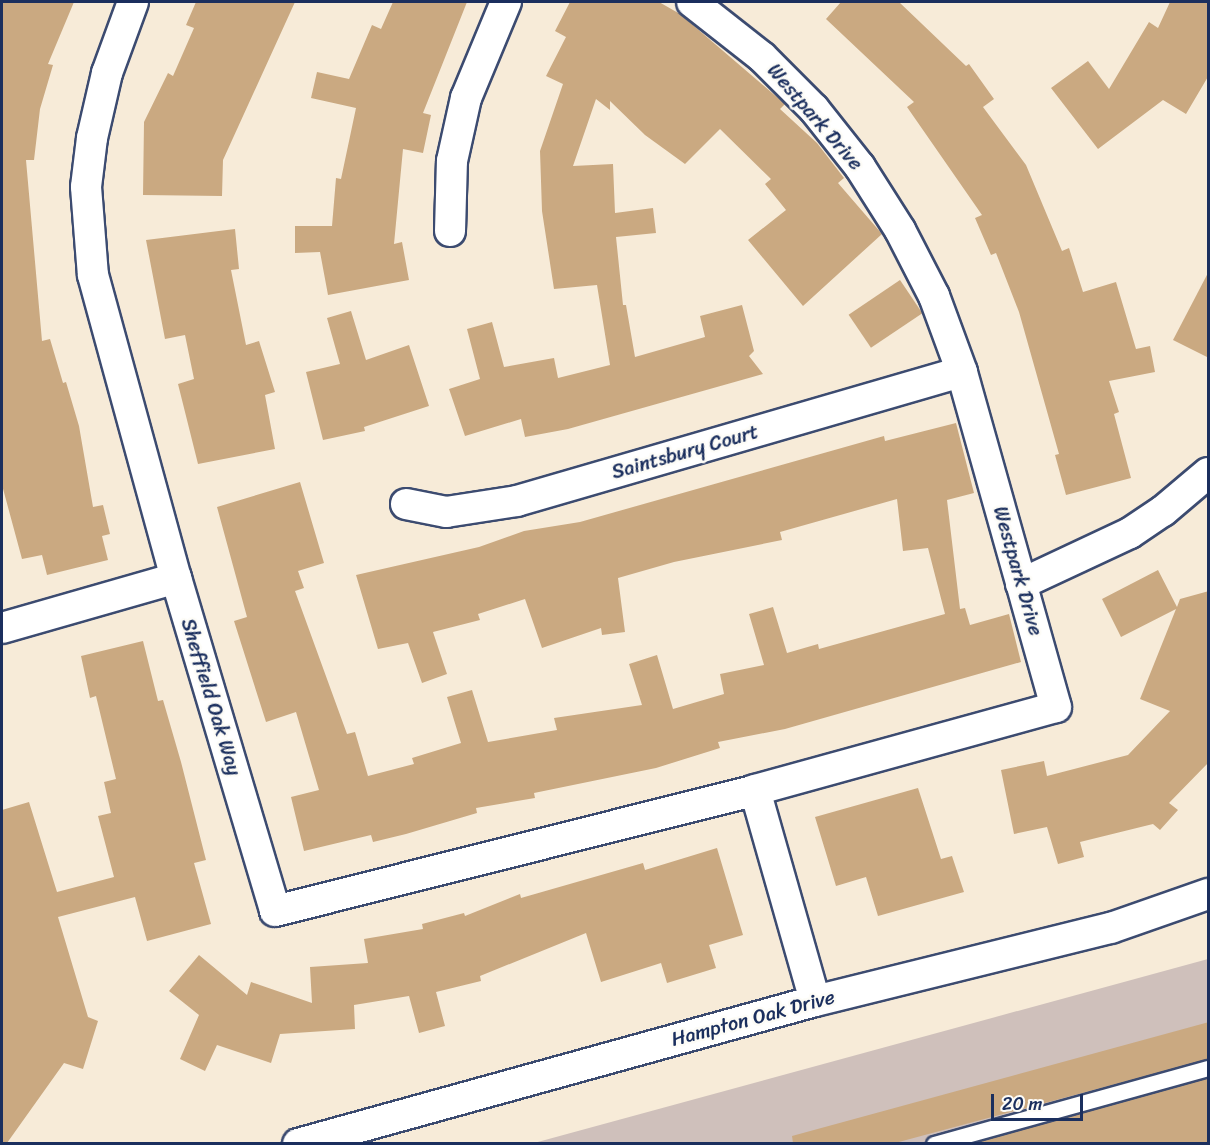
<!DOCTYPE html>
<style>
body{margin:0}
#map{position:relative;width:1210px;height:1145px;overflow:hidden;background:#f7ebd8;font-family:Sriracha,sans-serif}
div>[style]{position:absolute}
[style*='--x']{left:calc(var(--x)*1px);top:calc(var(--y)*1px);width:calc(var(--w)*1px);rotate:calc(var(--a)*1deg)}
.industrial>*{inset:0;background:#cfc0bb}
.building>*{inset:0;background:#caa981;transform-origin:0 0}
.roads{filter:drop-shadow(2px 0 #3c4b70) drop-shadow(-2px 0 #3c4b70) drop-shadow(0 2px #3c4b70) drop-shadow(0 -2px #3c4b70)}
.service>*{height:15px;margin:-7.5px;padding:0 7.5px;transform-origin:7.5px;border-radius:7.5px;background:#fff}
.minor>*{height:30px;margin:-15px;padding:0 15px;transform-origin:15px;border-radius:15px;background:#fff}
span{translate:-50% -50%;white-space:nowrap;text-align:center;line-height:1.15;-webkit-text-stroke:5px #fdfcf7;paint-order:stroke}
.street-label{font-size:20px;color:#1b2f5e}
.frame{position:absolute;inset:0;border:3px solid #1b2f5e;pointer-events:none}
.scale{position:absolute;left:991px;top:1094px;width:92px;height:27px;box-sizing:border-box;border:3px solid #1b2f5e;border-top:0;padding-left:8px;font-size:18px;line-height:21px;white-space:nowrap;color:#1b2f5e;-webkit-text-stroke:4px #fdfcf7;paint-order:stroke}
</style>
<div id="map">
<div class="industrial">
<i style="clip-path:polygon(1208px 959px,1208px 1143px,534px 1143px)"></i>
</div>
<div class="building">
<i style="clip-path:polygon(2px 2px,74px 2px,48px 64px,53px 65px,40px 109px,34px 160px,26px 160px,42px 341px,50px 339px,63px 383px,66px 382px,79px 426px,93px 507px,103px 505px,110px 534px,102px 536px,108px 560px,47px 575px,42px 555px,22px 559px,2px 485px)"></i>
<i style="clip-path:polygon(196px 2px,295px 2px,223px 160px,222px 196px,143px 195px,144px 122px,168px 73px,173px 76px,194px 28px,186px 25px)"></i>
<i style="clip-path:polygon(393px 2px,467px 2px,423px 113px,431px 115px,423px 153px,403px 149px,394px 244px,402px 242px,409px 280px,328px 295px,320px 252px,295px 253px,295px 226px,332px 226px,336px 178px,341px 179px,356px 108px,311px 98px,317px 72px,349px 79px,372px 25px,381px 29px)"></i>
<i style="clip-path:polygon(570px 2px,659px 2px,680px 14px,785px 104px,780px 109px,817px 143px,844px 178px,838px 183px,882px 234px,803px 306px,748px 240px,786px 210px,765px 184px,771px 179px,720px 129px,685px 164px,645px 135px,610px 101px,610px 110px,596px 99px,573px 166px,613px 164px,615px 213px,653px 208px,656px 233px,616px 237px,623px 305px,626px 305px,635px 357px,705px 337px,700px 316px,742px 305px,754px 351px,749px 356px,763px 374px,568px 429px,525px 437px,521px 419px,465px 436px,449px 389px,480px 379px,467px 329px,492px 322px,504px 367px,554px 358px,558px 378px,610px 365px,597px 285px,554px 289px,542px 211px,540px 151px,563px 84px,546px 76px,566px 37px,555px 31px)"></i>
<i style="clip-path:polygon(841px 2px,899px 2px,966px 66px,969px 64px,994px 99px,983px 107px,1026px 165px,1062px 251px,1069px 248px,1083px 292px,1116px 282px,1136px 349px,1150px 346px,1155px 372px,1109px 381px,1119px 412px,1114px 414px,1131px 478px,1066px 495px,1055px 455px,1059px 454px,1019px 312px,996px 253px,991px 255px,975px 218px,982px 215px,907px 107px,914px 102px,826px 19px)"></i>
<i style="clip-path:polygon(1170px 2px,1209px 2px,1209px 75px,1186px 114px,1163px 100px,1098px 149px,1051px 88px,1088px 61px,1109px 89px,1149px 22px,1158px 28px)"></i>
<i style="clip-path:polygon(235px 229px,239px 269px,231px 270px,246px 345px,259px 341px,275px 392px,265px 395px,275px 449px,198px 464px,178px 384px,194px 379px,185px 335px,165px 339px,146px 240px)"></i>
<i style="clip-path:polygon(1209px 271px,1209px 358px,1173px 340px)"></i>
<i style="left:900px;top:280px;width:40px;height:62px;rotate:56deg"></i>
<i style="clip-path:polygon(351px 311px,366px 360px,409px 345px,429px 406px,364px 427px,365px 431px,323px 440px,306px 372px,340px 364px,327px 318px)"></i>
<i style="clip-path:polygon(956px 423px,974px 493px,947px 500px,960px 609px,965px 608px,970px 625px,1009px 614px,1021px 662px,785px 729px,718px 742px,720px 748px,656px 768px,534px 793px,535px 798px,476px 808px,477px 813px,406px 834px,373px 842px,371px 835px,304px 851px,291px 797px,319px 790px,296px 712px,266px 722px,234px 621px,247px 617px,217px 507px,300px 482px,324px 563px,298px 571px,304px 588px,295px 591px,347px 734px,355px 732px,368px 776px,414px 764px,412px 758px,461px 743px,447px 697px,472px 690px,488px 742px,557px 730px,554px 718px,642px 705px,629px 664px,657px 655px,673px 709px,724px 694px,720px 674px,764px 665px,749px 614px,773px 607px,787px 653px,818px 644px,819px 649px,945px 614px,928px 548px,903px 551px,897px 499px,780px 532px,782px 540px,674px 562px,618px 578px,625px 632px,602px 635px,601px 628px,542px 648px,525px 599px,478px 614px,480px 620px,433px 632px,447px 674px,422px 683px,408px 643px,378px 649px,356px 575px,479px 547px,524px 531px,580px 522px,884px 436px,885px 441px)"></i>
<i style="clip-path:polygon(1158px 570px,1177px 607px,1180px 599px,1209px 591px,1209px 762px,1169px 803px,1178px 810px,1160px 830px,1153px 824px,1080px 842px,1084px 857px,1058px 864px,1047px 827px,1014px 834px,1001px 770px,1044px 761px,1047px 776px,1128px 755px,1170px 711px,1140px 699px,1176px 609px,1121px 637px,1102px 599px)"></i>
<i style="clip-path:polygon(143px 641px,158px 701px,163px 700px,181px 762px,206px 860px,194px 863px,211px 924px,147px 941px,135px 897px,58px 917px,88px 1017px,98px 1021px,83px 1069px,64px 1063px,7px 1143px,2px 1143px,2px 810px,29px 802px,57px 892px,114px 877px,98px 816px,111px 813px,104px 782px,116px 779px,96px 696px,90px 698px,81px 656px)"></i>
<i style="clip-path:polygon(918px 788px,941px 859px,952px 856px,964px 892px,878px 916px,866px 877px,836px 886px,815px 817px)"></i>
<i style="clip-path:polygon(717px 848px,743px 935px,709px 945px,716px 968px,667px 983px,661px 963px,601px 982px,586px 933px,480px 976px,481px 981px,436px 992px,445px 1026px,419px 1033px,409px 996px,354px 1005px,355px 1029px,280px 1034px,271px 1063px,217px 1045px,205px 1071px,180px 1059px,199px 1015px,169px 991px,199px 955px,247px 995px,251px 982px,312px 1003px,310px 967px,368px 963px,364px 939px,423px 929px,422px 924px,464px 913px,465px 916px,520px 894px,521px 898px,643px 863px,645px 870px)"></i>
<i style="clip-path:polygon(1209px 1022px,1209px 1059px,895px 1143px,793px 1143px,792px 1136px)"></i>
<i style="clip-path:polygon(1209px 1078px,1209px 1143px,972px 1143px)"></i>
</div>
<div class="roads">
<div class="service">
<i style="--x:934;--y:1144;--w:284;--a:-15.5"></i>
</div>
<div class="minor">
<i style="--x:133;--y:2;--w:76;--a:110.1"></i>
<i style="--x:107;--y:73;--w:67;--a:103"></i>
<i style="--x:92;--y:138;--w:49;--a:97"></i>
<i style="--x:86;--y:187;--w:88;--a:85.5"></i>
<i style="--x:93;--y:275;--w:314;--a:74.7"></i>
<i style="--x:176;--y:578;--w:347;--a:73.4"></i>
<i style="--x:275;--y:911;--w:495;--a:-14.1"></i>
<i style="--x:755;--y:790;--w:312;--a:-15.4"></i>
<i style="--x:1056;--y:707;--w:348;--a:-105.7"></i>
<i style="--x:962;--y:372;--w:81;--a:-110.2"></i>
<i style="--x:934;--y:296;--w:74;--a:-117.3"></i>
<i style="--x:900;--y:230;--w:75;--a:-122.4"></i>
<i style="--x:860;--y:167;--w:74;--a:-128.4"></i>
<i style="--x:814;--y:109;--w:74;--a:-135"></i>
<i style="--x:762;--y:57;--w:89;--a:-141.8"></i>
<i style="--x:450;--y:231;--w:70;--a:-88.4"></i>
<i style="--x:452;--y:161;--w:65;--a:-77.5"></i>
<i style="--x:466;--y:98;--w:104;--a:-67.4"></i>
<i style="--x:406;--y:504;--w:41;--a:11.3"></i>
<i style="--x:446;--y:512;--w:72;--a:-8.8"></i>
<i style="--x:517;--y:501;--w:463;--a:-16.2"></i>
<i style="--x:1021;--y:584;--w:120;--a:-25.1"></i>
<i style="--x:1130;--y:533;--w:40;--a:-34"></i>
<i style="--x:1163;--y:511;--w:59;--a:-40.2"></i>
<i style="--x:2;--y:628;--w:181;--a:-16"></i>
<i style="--x:755;--y:790;--w:219;--a:74.1"></i>
<i style="--x:298;--y:1144;--w:536;--a:-15.46"></i>
<i style="--x:815;--y:1001;--w:305;--a:-13.9"></i>
<i style="--x:1111;--y:928;--w:103;--a:-19.3"></i>
</div>
</div>
<div class="street-label">
<span style="left:815px;top:117px;rotate:49deg">Westpark Drive</span>
<span style="left:685px;top:452px;rotate:-16deg">Saintsbury Court</span>
<span style="left:1018px;top:571px;rotate:74deg">Westpark Drive</span>
<span style="left:211px;top:697px;rotate:73deg">Sheffield Oak Way</span>
<span style="left:753px;top:1018px;rotate:-15deg">Hampton Oak Drive</span>
</div>
<div class="frame"></div>
<div class="scale">20 m</div>
</div>
